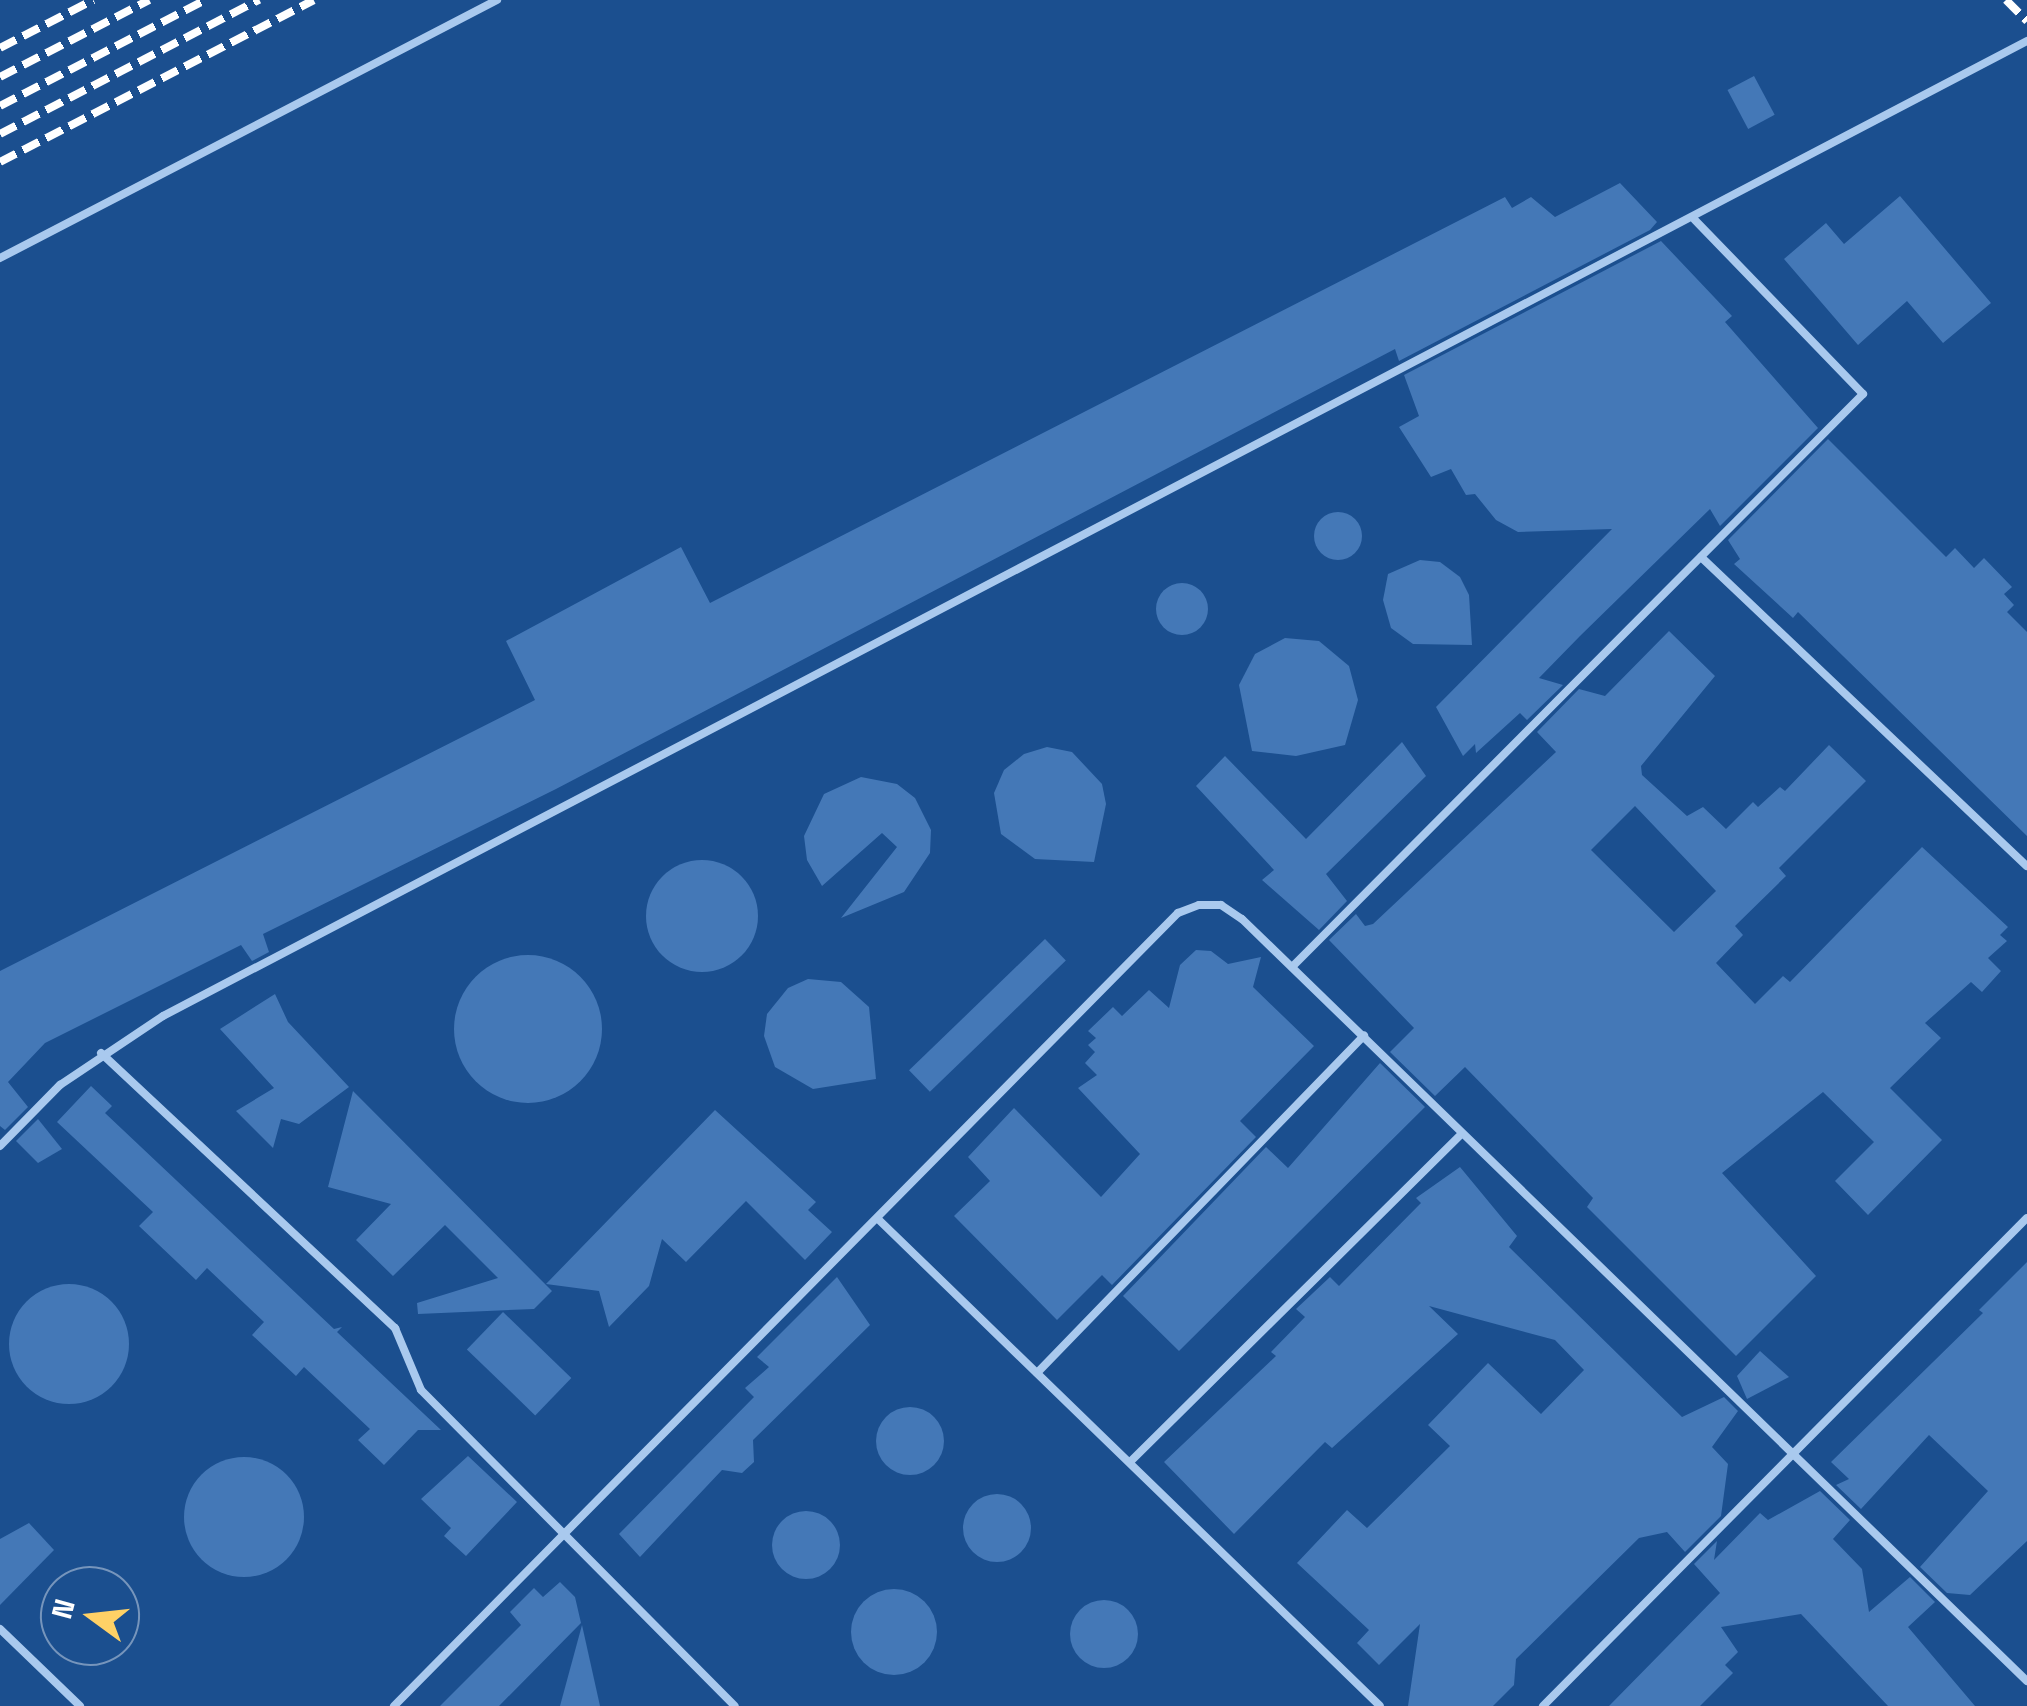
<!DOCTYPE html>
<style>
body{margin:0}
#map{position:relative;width:2027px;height:1706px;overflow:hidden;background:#1b4f8f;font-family:"Space Grotesk",sans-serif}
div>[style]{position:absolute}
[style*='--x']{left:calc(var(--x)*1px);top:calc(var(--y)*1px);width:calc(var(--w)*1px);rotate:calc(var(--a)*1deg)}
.building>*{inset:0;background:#4478b7;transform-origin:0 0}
.round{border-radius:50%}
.service>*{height:8px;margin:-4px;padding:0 4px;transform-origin:4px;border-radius:4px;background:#a9c9ee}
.rail>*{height:8px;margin-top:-4px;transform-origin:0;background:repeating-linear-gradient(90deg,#fff 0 18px,transparent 0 26px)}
span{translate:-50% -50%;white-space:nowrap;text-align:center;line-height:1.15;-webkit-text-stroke:10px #1b4f8f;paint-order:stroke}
.north{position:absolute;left:40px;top:1566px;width:100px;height:100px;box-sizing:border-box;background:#1b4f8f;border:2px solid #7695bc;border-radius:50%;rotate:285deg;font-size:28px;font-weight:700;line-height:40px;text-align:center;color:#fff}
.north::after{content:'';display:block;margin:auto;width:35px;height:45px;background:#ffd166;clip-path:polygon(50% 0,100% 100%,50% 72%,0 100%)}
</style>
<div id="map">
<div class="building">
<i style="left:1754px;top:76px;width:44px;height:30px;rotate:62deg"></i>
<i style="clip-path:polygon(1620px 183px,1657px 222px,1650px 230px,1399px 361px,1395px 349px,556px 789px,263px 934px,269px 952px,252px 961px,241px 945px,45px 1043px,8px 1082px,28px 1107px,5px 1130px,0 1126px,0 971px,535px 700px,506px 641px,681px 547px,710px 603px,1505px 197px,1512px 208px,1531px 197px,1555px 217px)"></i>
<i style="clip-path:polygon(1900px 196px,1991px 303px,1943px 343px,1907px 301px,1858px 345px,1784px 259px,1826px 223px,1844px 244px)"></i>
<i style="clip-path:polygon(1661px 241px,1732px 316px,1725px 322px,1818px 428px,1720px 526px,1710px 509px,1580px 636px,1539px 678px,1563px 685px,1527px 720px,1520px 713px,1476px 753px,1475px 744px,1463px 756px,1436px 707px,1612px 529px,1518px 532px,1496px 520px,1475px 494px,1466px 495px,1451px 469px,1431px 477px,1399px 427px,1419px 416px,1404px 375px)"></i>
<i style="clip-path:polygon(1828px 439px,1946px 557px,1955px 548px,1974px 568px,1984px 558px,2012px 587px,2004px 594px,2014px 605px,2007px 612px,2027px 632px,2027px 836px,1798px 612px,1793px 618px,1734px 564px,1740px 559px,1728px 540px)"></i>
<i class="round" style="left:1314px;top:512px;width:48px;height:48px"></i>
<i style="clip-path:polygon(1420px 560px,1440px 562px,1460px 577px,1469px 595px,1472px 645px,1413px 644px,1391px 628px,1383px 600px,1388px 574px)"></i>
<i class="round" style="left:1156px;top:583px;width:52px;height:52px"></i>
<i style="clip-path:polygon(evenodd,1669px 631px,1715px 676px,1641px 766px,1642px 775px,1687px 816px,1703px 807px,1726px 829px,1753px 802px,1758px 807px,1780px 787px,1785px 791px,1829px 745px,1866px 781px,1779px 868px,1786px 876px,1735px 926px,1743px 935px,1716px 963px,1755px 1004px,1783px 976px,1790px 982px,1922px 847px,2008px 927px,2000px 935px,2007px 941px,1988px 958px,2001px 971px,1982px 992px,1971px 982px,1925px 1023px,1941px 1038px,1890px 1088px,1942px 1140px,1868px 1215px,1835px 1181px,1874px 1142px,1823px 1092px,1722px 1173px,1816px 1276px,1736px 1356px,1587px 1207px,1593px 1198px,1465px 1067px,1435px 1096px,1390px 1052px,1414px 1028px,1329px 940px,1356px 914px,1365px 926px,1373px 924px,1556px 752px,1537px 732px,1579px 689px,1605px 696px,1669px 631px,1635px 806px,1716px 891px,1674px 932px,1591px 850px,1635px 806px)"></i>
<i style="clip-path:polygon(1285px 638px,1319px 641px,1349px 666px,1358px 700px,1345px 745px,1296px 756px,1252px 751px,1239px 685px,1255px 654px)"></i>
<i style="clip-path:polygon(1402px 742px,1426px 776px,1326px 874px,1347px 901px,1319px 930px,1262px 880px,1274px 870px,1196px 786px,1225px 756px,1306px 839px)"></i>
<i style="clip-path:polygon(1047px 747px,1072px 752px,1102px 784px,1106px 804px,1094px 862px,1035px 859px,1001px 834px,994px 793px,1004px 770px,1024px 754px)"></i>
<i style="clip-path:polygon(861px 777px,897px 784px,915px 798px,931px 830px,930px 853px,904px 892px,841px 918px,897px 847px,882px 833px,822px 886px,807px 860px,804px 836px,824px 794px)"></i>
<i class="round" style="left:646px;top:860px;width:112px;height:112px"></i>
<i style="left:1045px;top:939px;width:30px;height:189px;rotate:46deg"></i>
<i style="clip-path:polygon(1196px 950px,1211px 951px,1228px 964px,1261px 957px,1253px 987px,1314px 1046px,1240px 1121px,1256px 1137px,1112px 1285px,1102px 1275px,1057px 1320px,954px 1216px,990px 1181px,968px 1157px,1014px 1108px,1101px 1197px,1140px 1154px,1078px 1088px,1097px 1075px,1085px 1063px,1095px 1052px,1088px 1045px,1096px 1038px,1088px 1031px,1113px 1007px,1122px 1016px,1149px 990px,1169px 1008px,1180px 965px)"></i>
<i class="round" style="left:454px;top:955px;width:148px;height:148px"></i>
<i style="clip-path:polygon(808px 979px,841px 982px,869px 1007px,876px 1079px,813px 1089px,775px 1067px,764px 1036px,767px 1014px,788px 988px)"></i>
<i style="clip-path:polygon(275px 994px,288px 1022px,349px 1087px,299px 1124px,281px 1119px,273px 1148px,236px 1111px,274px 1088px,220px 1029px)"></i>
<i style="clip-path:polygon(1380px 1063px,1425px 1107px,1179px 1351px,1123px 1296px,1266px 1147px,1288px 1168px)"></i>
<i style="clip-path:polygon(91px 1086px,112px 1106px,105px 1113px,334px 1329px,342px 1327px,337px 1332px,441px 1430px,418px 1430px,384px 1465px,358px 1440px,370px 1429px,304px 1367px,296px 1376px,252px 1335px,264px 1322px,207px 1268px,196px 1280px,139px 1226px,153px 1212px,57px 1122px)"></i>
<i style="clip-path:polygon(353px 1091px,552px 1291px,534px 1309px,418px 1314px,417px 1303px,498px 1278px,445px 1225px,393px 1276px,356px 1240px,391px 1204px,328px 1187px)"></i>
<i style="clip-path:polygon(715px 1110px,816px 1202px,808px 1210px,832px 1232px,805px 1260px,746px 1201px,686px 1262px,662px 1239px,649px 1286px,609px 1327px,599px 1291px,546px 1284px)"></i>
<i style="clip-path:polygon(38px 1119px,62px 1149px,38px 1163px,16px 1141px)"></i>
<i style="clip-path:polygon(1460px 1167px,1517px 1236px,1509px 1247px,1682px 1417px,1724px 1397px,1738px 1411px,1712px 1447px,1728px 1464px,1721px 1516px,1685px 1552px,1667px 1532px,1639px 1538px,1516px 1659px,1514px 1685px,1493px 1706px,1408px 1706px,1420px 1624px,1379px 1665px,1357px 1643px,1369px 1630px,1297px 1563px,1347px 1510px,1367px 1528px,1450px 1446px,1428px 1425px,1488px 1363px,1541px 1414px,1584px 1370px,1555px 1340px,1429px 1306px,1458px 1334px,1332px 1448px,1325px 1442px,1234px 1534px,1164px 1462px,1276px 1356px,1271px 1352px,1305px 1317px,1296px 1309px,1330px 1277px,1339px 1286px,1421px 1203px,1416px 1198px)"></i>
<i style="clip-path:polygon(2027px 1262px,2027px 1541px,1970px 1595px,1947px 1593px,1920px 1567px,1988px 1491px,1929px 1435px,1861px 1509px,1836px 1485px,1849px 1479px,1831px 1462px,1983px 1313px,1979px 1310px)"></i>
<i style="clip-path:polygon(837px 1277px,870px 1325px,753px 1440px,754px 1462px,742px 1473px,722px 1470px,640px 1557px,619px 1534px,754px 1397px,745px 1388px,769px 1367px,757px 1357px)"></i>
<i class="round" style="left:9px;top:1284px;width:120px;height:120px"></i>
<i style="left:503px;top:1312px;width:95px;height:52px;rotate:44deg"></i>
<i style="clip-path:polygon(1760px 1351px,1789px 1377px,1747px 1399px,1737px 1376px)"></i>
<i class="round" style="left:876px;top:1407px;width:68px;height:68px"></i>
<i style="clip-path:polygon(468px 1456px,517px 1502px,466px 1556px,444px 1536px,451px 1528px,421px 1499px)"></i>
<i class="round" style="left:184px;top:1457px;width:120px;height:120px"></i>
<i style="clip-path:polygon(1820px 1491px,1850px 1520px,1833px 1539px,1862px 1569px,1869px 1612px,1910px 1577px,1935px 1602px,1908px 1627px,1975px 1706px,1888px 1706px,1801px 1614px,1721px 1627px,1738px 1652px,1725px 1665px,1733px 1673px,1700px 1706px,1609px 1706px,1720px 1593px,1694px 1564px,1717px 1541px,1714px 1560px,1760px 1513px,1768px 1520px)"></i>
<i class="round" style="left:963px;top:1494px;width:68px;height:68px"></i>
<i class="round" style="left:772px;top:1511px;width:68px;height:68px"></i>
<i style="clip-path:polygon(29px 1523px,54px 1550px,0 1605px,0 1539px)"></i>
<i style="clip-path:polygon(560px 1582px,575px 1597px,581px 1623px,499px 1706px,440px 1706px,521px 1625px,510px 1612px,534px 1588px,543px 1597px)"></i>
<i class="round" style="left:851px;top:1589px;width:86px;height:86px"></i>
<i class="round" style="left:1070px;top:1600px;width:68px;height:68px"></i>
<i style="clip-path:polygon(582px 1625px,600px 1706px,560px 1706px)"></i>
</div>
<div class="service">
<i style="--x:0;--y:258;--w:560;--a:-27.43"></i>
<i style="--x:1701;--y:557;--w:449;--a:43.5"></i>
<i style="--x:1292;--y:967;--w:809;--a:-45.1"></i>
<i style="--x:1863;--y:394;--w:242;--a:-134"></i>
<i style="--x:101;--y:1053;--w:403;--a:43.1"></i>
<i style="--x:395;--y:1328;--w:67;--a:67.2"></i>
<i style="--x:421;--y:1390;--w:445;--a:45.2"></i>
<i style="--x:0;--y:1146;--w:86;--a:-45.5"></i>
<i style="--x:60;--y:1085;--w:124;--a:-33.8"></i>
<i style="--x:163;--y:1016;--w:2104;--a:-27.61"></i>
<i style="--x:878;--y:1219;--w:699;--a:44.13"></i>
<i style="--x:1037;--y:1373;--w:470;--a:-45.9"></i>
<i style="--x:1130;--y:1462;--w:467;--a:-44.7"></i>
<i style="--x:0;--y:1629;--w:111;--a:43.9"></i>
<i style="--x:394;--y:1706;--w:1115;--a:-45.33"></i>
<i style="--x:1178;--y:913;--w:22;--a:-21"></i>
<i style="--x:1199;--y:905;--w:22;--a:0"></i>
<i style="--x:1221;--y:905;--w:25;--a:34"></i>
<i style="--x:1242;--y:919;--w:1094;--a:44.15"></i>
<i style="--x:1543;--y:1706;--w:687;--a:-45.24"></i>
</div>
<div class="rail">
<i style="--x:2006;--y:0;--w:30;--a:45"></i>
<i style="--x:0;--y:48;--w:105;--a:-27.3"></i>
<i style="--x:0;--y:77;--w:168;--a:-27.3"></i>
<i style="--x:0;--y:106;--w:231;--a:-27.3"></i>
<i style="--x:0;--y:134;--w:292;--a:-27.4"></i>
<i style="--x:0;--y:162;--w:353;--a:-27.3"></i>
</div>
<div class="north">N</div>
</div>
